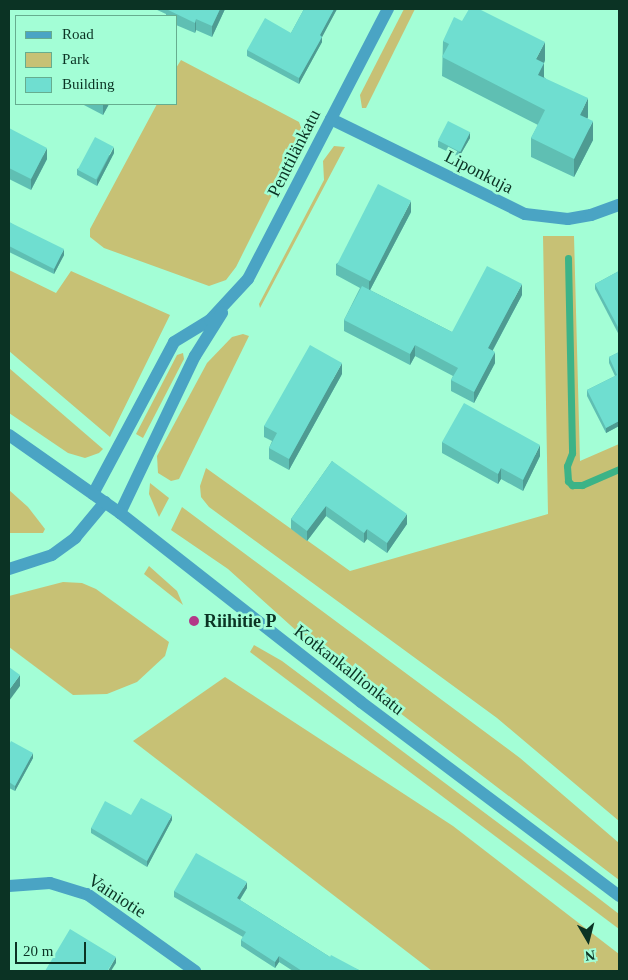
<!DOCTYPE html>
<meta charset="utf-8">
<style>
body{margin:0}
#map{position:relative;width:628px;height:980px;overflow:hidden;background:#a3fed6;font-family:"Times New Roman",serif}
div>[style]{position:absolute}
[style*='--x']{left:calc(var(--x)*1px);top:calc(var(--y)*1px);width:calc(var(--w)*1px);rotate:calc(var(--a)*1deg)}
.green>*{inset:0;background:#c7c175}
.stream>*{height:7px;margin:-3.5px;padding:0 3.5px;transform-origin:3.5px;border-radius:3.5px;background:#3cb387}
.minor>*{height:12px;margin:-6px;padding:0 6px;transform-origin:6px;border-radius:6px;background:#4aa4c4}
.tertiary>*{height:12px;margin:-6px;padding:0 6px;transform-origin:6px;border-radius:6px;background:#4aa4c4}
.wall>*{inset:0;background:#5fbfb3}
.shaded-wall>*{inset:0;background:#4e9b92}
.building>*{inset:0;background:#6fded0;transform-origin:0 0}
.dots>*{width:14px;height:14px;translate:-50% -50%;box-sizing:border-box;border:2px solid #a3fed6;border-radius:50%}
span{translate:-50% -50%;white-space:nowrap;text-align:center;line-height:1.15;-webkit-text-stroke:5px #a3fed6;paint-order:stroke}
.street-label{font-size:18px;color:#0b3324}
.poi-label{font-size:18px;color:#0b3324;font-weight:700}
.left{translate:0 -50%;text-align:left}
.frame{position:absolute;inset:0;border:10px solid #0b3324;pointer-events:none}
.legend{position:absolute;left:15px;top:15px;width:162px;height:90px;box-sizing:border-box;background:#a3fed6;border:1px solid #66ad8f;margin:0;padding:6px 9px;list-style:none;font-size:15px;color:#0b3324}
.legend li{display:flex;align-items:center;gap:10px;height:25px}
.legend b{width:25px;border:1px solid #66ad8f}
.north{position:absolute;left:563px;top:915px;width:50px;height:50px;-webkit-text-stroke:4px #a3fed6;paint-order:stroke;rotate:172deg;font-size:14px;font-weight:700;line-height:20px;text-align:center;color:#0b3324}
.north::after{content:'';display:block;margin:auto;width:18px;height:22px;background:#0b3324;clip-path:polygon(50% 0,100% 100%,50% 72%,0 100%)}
.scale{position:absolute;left:15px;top:942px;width:71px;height:22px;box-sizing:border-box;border:2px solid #0b3324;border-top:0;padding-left:6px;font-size:15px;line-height:18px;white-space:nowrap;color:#0b3324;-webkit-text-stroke:4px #a3fed6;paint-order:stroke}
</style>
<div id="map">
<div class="green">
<i style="clip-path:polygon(404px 9px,415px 9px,366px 108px,362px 108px,360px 95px)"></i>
<i style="clip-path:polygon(181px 60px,299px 122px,303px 133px,236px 267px,226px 280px,209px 286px,104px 248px,90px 237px,90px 229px,157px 104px,176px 104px,176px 68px)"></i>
<i style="clip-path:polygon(334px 146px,345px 147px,260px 308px,259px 304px,324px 180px,323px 161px)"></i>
<i style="clip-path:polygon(543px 236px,574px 236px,580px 461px,619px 444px,619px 821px,497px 718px,209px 507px,201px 497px,200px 486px,206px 468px,350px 571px,548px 514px)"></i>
<i style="clip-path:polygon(9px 270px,56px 293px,71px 271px,170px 315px,110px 437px,9px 351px)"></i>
<i style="clip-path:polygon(243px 334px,249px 336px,179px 479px,171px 481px,158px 473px,157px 456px,207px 363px,232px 337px)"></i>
<i style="clip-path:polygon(183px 353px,184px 359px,143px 438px,136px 434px,177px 355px)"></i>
<i style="clip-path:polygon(9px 368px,103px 449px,99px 453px,85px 458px,68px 453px,9px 413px)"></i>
<i style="clip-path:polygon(150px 483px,169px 498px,159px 517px,149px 494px)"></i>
<i style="clip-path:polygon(9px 490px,28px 507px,45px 529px,43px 533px,9px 533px)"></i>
<i style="clip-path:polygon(182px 507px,520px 758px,619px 843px,619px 880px,320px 652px,228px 569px,171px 530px)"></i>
<i style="clip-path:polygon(149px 566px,177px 591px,183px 605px,144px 574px)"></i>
<i style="clip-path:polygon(63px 582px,82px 583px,96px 589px,169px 642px,165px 656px,137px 682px,107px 694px,73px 695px,9px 647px,9px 596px)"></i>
<i style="clip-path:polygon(254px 645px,282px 661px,593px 894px,619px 914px,619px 929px,250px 652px)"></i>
<i style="clip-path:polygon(225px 677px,453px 826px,619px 954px,619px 971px,432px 971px,133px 741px)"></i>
</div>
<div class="stream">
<i style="--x:568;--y:258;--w:195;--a:88.8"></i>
<i style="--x:572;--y:453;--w:14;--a:111"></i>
<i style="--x:567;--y:466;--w:15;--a:86"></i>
<i style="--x:568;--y:481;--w:6;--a:45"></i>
<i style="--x:572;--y:485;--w:10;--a:0"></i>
<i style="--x:582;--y:485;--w:40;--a:-23.4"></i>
</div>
<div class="minor">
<i style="--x:331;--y:119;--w:216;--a:26.1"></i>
<i style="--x:525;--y:214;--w:43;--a:6.6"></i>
<i style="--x:568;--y:219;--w:23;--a:-10"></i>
<i style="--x:591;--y:215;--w:30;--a:-20"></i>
<i style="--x:93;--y:494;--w:172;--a:-61.9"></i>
<i style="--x:174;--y:342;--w:42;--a:-31.4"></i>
<i style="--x:210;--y:320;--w:56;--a:-47.2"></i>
<i style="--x:248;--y:279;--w:304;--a:-62.6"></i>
<i style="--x:120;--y:513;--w:174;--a:-64.5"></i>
<i style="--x:195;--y:356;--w:51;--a:-57.9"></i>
<i style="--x:9;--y:569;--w:45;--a:-18"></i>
<i style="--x:52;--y:555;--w:29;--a:-36"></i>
<i style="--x:75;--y:538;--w:47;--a:-50.2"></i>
<i style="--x:9;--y:886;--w:41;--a:-4.2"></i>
<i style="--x:50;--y:883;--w:39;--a:17"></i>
<i style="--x:87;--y:894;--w:133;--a:35.5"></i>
</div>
<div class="tertiary">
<i style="--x:9;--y:435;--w:136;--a:35.1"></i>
<i style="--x:120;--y:513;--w:306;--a:38.1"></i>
<i style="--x:361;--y:702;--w:323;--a:36.9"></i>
</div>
<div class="wall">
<i style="clip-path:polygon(155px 9px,225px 9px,212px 37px,196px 30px,195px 33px,176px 25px,176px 16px,166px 16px,166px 14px)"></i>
<i style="clip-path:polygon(304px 9px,337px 9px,322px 36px,322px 42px,299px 84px,247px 56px,247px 50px,291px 33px)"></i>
<i style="clip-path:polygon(443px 41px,545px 60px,544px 63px,544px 77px,588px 117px,587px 119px,593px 140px,574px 177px,531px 157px,531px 138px,538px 125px,442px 76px)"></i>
<i style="clip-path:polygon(82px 104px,109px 104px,103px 115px)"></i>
<i style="clip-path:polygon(9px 128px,47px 159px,31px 190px,9px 179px)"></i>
<i style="clip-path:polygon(470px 138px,459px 157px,438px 147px,438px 141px)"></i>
<i style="clip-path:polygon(114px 153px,97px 186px,77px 175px,77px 169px)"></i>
<i style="clip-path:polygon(411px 212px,370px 290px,452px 332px,522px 295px,493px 350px,495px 363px,474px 403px,451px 391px,451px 380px,453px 376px,415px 356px,410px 365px,344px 331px,344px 320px,360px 288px,336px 275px,336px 264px)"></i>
<i style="clip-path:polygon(9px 222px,64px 255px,54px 274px,9px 252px)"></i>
<i style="clip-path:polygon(619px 271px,619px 335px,595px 289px,595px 284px)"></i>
<i style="clip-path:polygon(619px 352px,619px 426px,606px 433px,587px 396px,587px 390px,615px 376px,609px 363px,609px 357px)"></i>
<i style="clip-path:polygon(342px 374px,289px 470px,269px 459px,269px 448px,272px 441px,264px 437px,264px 426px)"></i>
<i style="clip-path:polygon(442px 442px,540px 456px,523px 491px,501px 479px,498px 484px,442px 453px)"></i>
<i style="clip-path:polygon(332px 461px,407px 524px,387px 553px,367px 539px,364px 543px,326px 516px,307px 541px,291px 529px,291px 519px)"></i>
<i style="clip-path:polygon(9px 745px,33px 758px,15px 791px,9px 788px)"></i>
<i style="clip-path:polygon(172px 820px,147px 867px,91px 833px,91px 828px)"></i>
<i style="clip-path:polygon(247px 888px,240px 900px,330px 957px,361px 971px,293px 971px,279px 962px,275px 968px,241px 946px,241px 940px,243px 937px,174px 897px,174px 891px)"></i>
</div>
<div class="shaded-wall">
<i style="clip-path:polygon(220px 9px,225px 9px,212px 37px,212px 26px)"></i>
<i style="clip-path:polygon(334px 9px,337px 9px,320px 41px,320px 35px)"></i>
<i style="clip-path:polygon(196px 19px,196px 30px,195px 33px,195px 23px)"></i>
<i style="clip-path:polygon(322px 37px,322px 42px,299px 84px,299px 78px)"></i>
<i style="clip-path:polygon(545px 42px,545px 60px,544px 63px,544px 81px,538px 93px,536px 59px)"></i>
<i style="clip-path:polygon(588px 98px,588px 117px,580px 134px,580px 115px)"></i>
<i style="clip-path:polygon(103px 104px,109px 104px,103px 115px)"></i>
<i style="clip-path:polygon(593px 121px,593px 140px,574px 177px,574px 159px)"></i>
<i style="clip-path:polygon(470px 132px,470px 138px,459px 157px,459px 152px)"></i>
<i style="clip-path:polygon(114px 147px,114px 153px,97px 186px,97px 180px)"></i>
<i style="clip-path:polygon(47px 148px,47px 159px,31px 190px,31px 179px)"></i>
<i style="clip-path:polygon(411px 201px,411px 212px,369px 292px,369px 282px)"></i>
<i style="clip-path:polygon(64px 249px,64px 255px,54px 274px,54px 269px)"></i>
<i style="clip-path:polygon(522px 284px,522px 295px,488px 359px,488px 348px)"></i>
<i style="clip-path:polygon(415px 345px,415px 356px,410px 365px,410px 354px)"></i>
<i style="clip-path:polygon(495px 352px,495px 363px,474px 403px,474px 392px)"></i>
<i style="clip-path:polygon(342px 363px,342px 374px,289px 470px,289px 459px)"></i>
<i style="clip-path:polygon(619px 421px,619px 426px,606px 433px,606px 428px)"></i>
<i style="clip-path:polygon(540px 445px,540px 456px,523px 491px,523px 480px)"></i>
<i style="clip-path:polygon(501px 468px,501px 479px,498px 484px,498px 474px)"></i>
<i style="clip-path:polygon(326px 506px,326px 516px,307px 541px,307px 531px)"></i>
<i style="clip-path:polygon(407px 514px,407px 524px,387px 553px,387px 543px)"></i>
<i style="clip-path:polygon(367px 529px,367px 539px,364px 543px,364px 533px)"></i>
<i style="clip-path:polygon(20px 675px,20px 686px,9px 701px,9px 690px)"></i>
<i style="clip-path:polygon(33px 753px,33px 758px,15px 791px,15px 786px)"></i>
<i style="clip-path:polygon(172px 815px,172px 820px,147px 867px,147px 861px)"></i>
<i style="clip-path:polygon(247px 882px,247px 888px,237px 904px,237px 898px)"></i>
<i style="clip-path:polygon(279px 956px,279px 962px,275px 968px,275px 962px)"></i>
<i style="clip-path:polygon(116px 957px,116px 963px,111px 971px,108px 971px)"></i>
</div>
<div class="building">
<i style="clip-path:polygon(166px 9px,220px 9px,212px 26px,196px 19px,195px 23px)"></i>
<i style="clip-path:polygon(304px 9px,334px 9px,320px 35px,322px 37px,299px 78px,247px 50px,265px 18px,291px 33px)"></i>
<i style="clip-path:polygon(469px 9px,479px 9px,545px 42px,536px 59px,544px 63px,538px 75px,588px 98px,580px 115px,593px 121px,574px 159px,531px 138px,545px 110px,442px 57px,449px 44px,443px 41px,454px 17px,462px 21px)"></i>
<i style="left:448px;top:121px;width:25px;height:22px;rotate:27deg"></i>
<i style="clip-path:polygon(9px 128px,47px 148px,31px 179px,9px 168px)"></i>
<i style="left:95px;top:137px;width:21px;height:37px;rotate:28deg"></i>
<i style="left:378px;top:184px;width:37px;height:90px;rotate:27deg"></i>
<i style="clip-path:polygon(9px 222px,64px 249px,54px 269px,9px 246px)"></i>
<i style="clip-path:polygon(487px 266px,522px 284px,488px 348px,495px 352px,474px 392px,451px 380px,458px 368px,415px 345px,410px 354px,344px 320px,362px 286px,452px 332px)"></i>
<i style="clip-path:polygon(619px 271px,619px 329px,595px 284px)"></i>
<i style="clip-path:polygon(310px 345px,342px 363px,289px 459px,269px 448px,277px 433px,264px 426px)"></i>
<i style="clip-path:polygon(619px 352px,619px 421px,606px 428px,587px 390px,617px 375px,609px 357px)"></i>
<i style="clip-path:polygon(464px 403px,540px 445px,523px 480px,501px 468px,498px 474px,442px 442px)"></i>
<i style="clip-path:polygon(332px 461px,407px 514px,387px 543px,367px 529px,364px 533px,326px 506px,307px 531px,291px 519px)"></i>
<i style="clip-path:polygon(9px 667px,20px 675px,9px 690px)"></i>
<i style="clip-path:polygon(11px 741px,33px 753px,15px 786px,9px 782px,9px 745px)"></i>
<i style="clip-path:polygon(141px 798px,172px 815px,147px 861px,91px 828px,105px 801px,131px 815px)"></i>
<i style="clip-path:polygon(196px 853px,247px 882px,237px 898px,330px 957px,331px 955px,361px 971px,302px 971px,279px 956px,275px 962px,241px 940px,246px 932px,174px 891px)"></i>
<i style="clip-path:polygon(70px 929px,116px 957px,108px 970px,109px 971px,45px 971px)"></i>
</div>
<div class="dots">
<i style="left:194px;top:621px;background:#b33888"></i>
</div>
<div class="street-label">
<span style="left:294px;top:153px;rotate:-63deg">Penttilänkatu</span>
<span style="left:479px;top:172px;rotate:27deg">Liponkuja</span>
<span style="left:349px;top:670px;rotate:38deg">Kotkankallionkatu</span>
<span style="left:117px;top:896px;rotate:33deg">Vainiotie</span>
</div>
<div class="poi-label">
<span class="left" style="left:204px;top:621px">Riihitie P</span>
</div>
<div class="frame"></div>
<ul class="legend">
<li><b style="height:6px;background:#4aa4c4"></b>Road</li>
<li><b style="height:14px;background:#c7c175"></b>Park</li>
<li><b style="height:14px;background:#6fded0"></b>Building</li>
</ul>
<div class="north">N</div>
<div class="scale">20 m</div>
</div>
